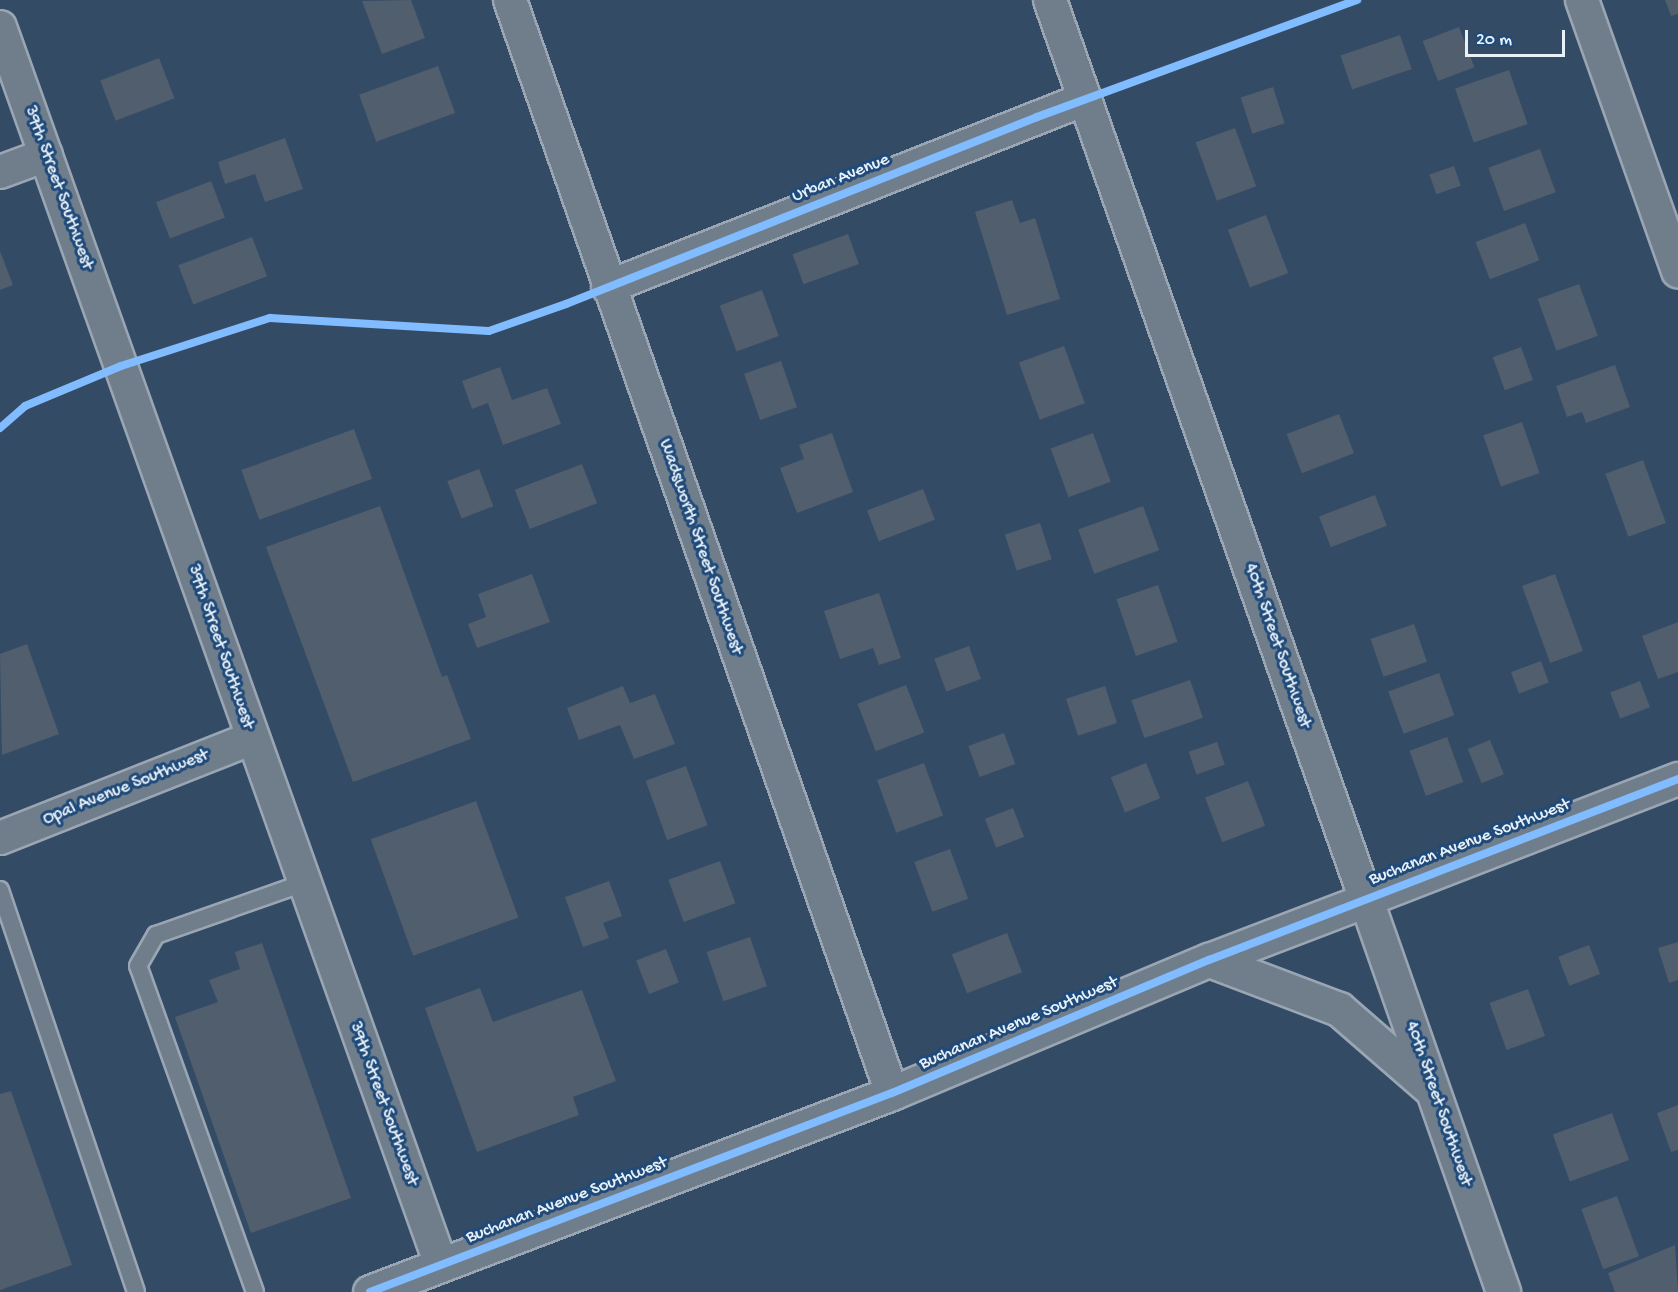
<!DOCTYPE html>
<style>
body{margin:0}
#map{position:relative;width:1678px;height:1292px;overflow:hidden;background:#344b65;font-family:"Gochi Hand",sans-serif}
div>[style]{position:absolute}
[style*='--x']{left:calc(var(--x)*1px);top:calc(var(--y)*1px);width:calc(var(--w)*1px);rotate:calc(var(--a)*1deg)}
.building>*{inset:0;background:#505e6d;transform-origin:0 0}
.roads{filter:drop-shadow(2px 0 #9aa6b3) drop-shadow(-2px 0 #9aa6b3) drop-shadow(0 2px #9aa6b3) drop-shadow(0 -2px #9aa6b3)}
.lane>*{height:16px;margin:-8px;padding:0 8px;transform-origin:8px;border-radius:8px;background:#707e8c}
.street>*{height:32px;margin:-16px;padding:0 16px;transform-origin:16px;border-radius:16px;background:#707e8c}
.secondary>*{height:33px;margin:-16.5px;padding:0 16.5px;transform-origin:16.5px;border-radius:16.5px;background:#707e8c}
.cycleway>*{height:8px;margin:-4px;padding:0 4px;transform-origin:4px;border-radius:4px;background:#80bcff}
span{translate:-50% -50%;white-space:nowrap;text-align:center;line-height:1.15;-webkit-text-stroke:6px #1f4a7a;paint-order:stroke}
.street-label{font-size:18px;color:#e8f1f8}
.scale{position:absolute;left:1465px;top:30px;width:100px;height:27px;box-sizing:border-box;border:3px solid #e8f1f8;border-top:0;padding-left:8px;font-size:18px;line-height:21px;white-space:nowrap;color:#e8f1f8;-webkit-text-stroke:4px #1f4a7a;paint-order:stroke}
</style>
<div id="map">
<div class="building">
<i style="clip-path:polygon(411px 0,425px 38px,382px 54px,362px 1px)"></i>
<i style="clip-path:polygon(1665px 0,1678px 0,1678px 14px,1671px 16px)"></i>
<i style="left:1459px;top:27px;width:43px;height:39px;rotate:69deg"></i>
<i style="left:1400px;top:35px;width:36px;height:63px;rotate:71deg"></i>
<i style="left:159px;top:58px;width:43px;height:63px;rotate:69deg"></i>
<i style="left:438px;top:66px;width:50px;height:84px;rotate:70deg"></i>
<i style="left:1509px;top:70px;width:57px;height:57px;rotate:71deg"></i>
<i style="left:1273px;top:87px;width:38px;height:34px;rotate:72deg"></i>
<i style="left:1235px;top:128px;width:62px;height:42px;rotate:70deg"></i>
<i style="clip-path:polygon(285px 138px,303px 189px,265px 202px,255px 174px,225px 184px,218px 162px)"></i>
<i style="left:1540px;top:149px;width:46px;height:55px;rotate:70deg"></i>
<i style="left:1454px;top:166px;width:21px;height:26px;rotate:71deg"></i>
<i style="left:211px;top:181px;width:39px;height:59px;rotate:69deg"></i>
<i style="clip-path:polygon(1012px 200px,1020px 223px,1035px 218px,1060px 299px,1007px 315px,975px 212px)"></i>
<i style="left:1266px;top:215px;width:62px;height:41px;rotate:69deg"></i>
<i style="left:1525px;top:223px;width:40px;height:53px;rotate:69deg"></i>
<i style="left:848px;top:234px;width:32px;height:59px;rotate:70deg"></i>
<i style="left:252px;top:237px;width:42px;height:79px;rotate:69deg"></i>
<i style="clip-path:polygon(0 251px,13px 285px,0 290px)"></i>
<i style="left:1579px;top:284px;width:55px;height:44px;rotate:70deg"></i>
<i style="left:762px;top:290px;width:49px;height:45px;rotate:70deg"></i>
<i style="left:1064px;top:346px;width:61px;height:48px;rotate:70deg"></i>
<i style="left:1521px;top:347px;width:35px;height:30px;rotate:70deg"></i>
<i style="left:781px;top:361px;width:49px;height:39px;rotate:71deg"></i>
<i style="clip-path:polygon(1615px 365px,1630px 407px,1586px 423px,1582px 412px,1567px 417px,1556px 386px)"></i>
<i style="clip-path:polygon(500px 367px,512px 400px,547px 388px,561px 424px,503px 445px,488px 403px,472px 409px,462px 381px)"></i>
<i style="left:1339px;top:414px;width:42px;height:56px;rotate:69deg"></i>
<i style="left:1522px;top:422px;width:54px;height:41px;rotate:71deg"></i>
<i style="left:354px;top:429px;width:53px;height:120px;rotate:70deg"></i>
<i style="clip-path:polygon(832px 433px,853px 492px,797px 513px,780px 468px,804px 459px,799px 445px)"></i>
<i style="left:1093px;top:433px;width:52px;height:45px;rotate:70deg"></i>
<i style="left:1643px;top:460px;width:67px;height:40px;rotate:70deg"></i>
<i style="left:582px;top:464px;width:42px;height:72px;rotate:69deg"></i>
<i style="left:479px;top:469px;width:40px;height:34px;rotate:69deg"></i>
<i style="left:923px;top:489px;width:33px;height:60px;rotate:69deg"></i>
<i style="left:1375px;top:495px;width:33px;height:60px;rotate:69deg"></i>
<i style="clip-path:polygon(380px 506px,442px 677px,447px 675px,471px 739px,353px 782px,266px 547px)"></i>
<i style="left:1143px;top:506px;width:47px;height:69px;rotate:70deg"></i>
<i style="left:1040px;top:523px;width:38px;height:37px;rotate:72deg"></i>
<i style="clip-path:polygon(532px 574px,550px 622px,477px 648px,468px 624px,486px 617px,478px 594px)"></i>
<i style="left:1555px;top:574px;width:82px;height:35px;rotate:70deg"></i>
<i style="left:1158px;top:585px;width:60px;height:44px;rotate:71deg"></i>
<i style="clip-path:polygon(879px 593px,901px 658px,879px 665px,873px 648px,840px 659px,824px 611px)"></i>
<i style="clip-path:polygon(1678px 622px,1678px 672px,1658px 679px,1642px 636px)"></i>
<i style="left:1414px;top:624px;width:40px;height:46px;rotate:71deg"></i>
<i style="clip-path:polygon(27px 644px,59px 734px,2px 755px,0 654px)"></i>
<i style="left:969px;top:646px;width:35px;height:37px;rotate:70deg"></i>
<i style="left:1541px;top:661px;width:23px;height:32px;rotate:70deg"></i>
<i style="left:1439px;top:673px;width:45px;height:54px;rotate:70deg"></i>
<i style="left:1190px;top:680px;width:40px;height:62px;rotate:71deg"></i>
<i style="left:1640px;top:681px;width:28px;height:32px;rotate:69deg"></i>
<i style="left:906px;top:685px;width:51px;height:52px;rotate:69deg"></i>
<i style="clip-path:polygon(623px 686px,630px 703px,655px 694px,675px 744px,634px 759px,620px 725px,579px 740px,567px 708px)"></i>
<i style="left:1105px;top:686px;width:39px;height:41px;rotate:72deg"></i>
<i style="left:1004px;top:733px;width:33px;height:38px;rotate:70deg"></i>
<i style="left:1447px;top:737px;width:48px;height:40px;rotate:70deg"></i>
<i style="left:1490px;top:740px;width:37px;height:24px;rotate:68deg"></i>
<i style="left:1217px;top:742px;width:24px;height:30px;rotate:71deg"></i>
<i style="left:924px;top:763px;width:56px;height:50px;rotate:70deg"></i>
<i style="left:1146px;top:763px;width:38px;height:38px;rotate:68deg"></i>
<i style="left:686px;top:766px;width:63px;height:43px;rotate:70deg"></i>
<i style="left:1248px;top:781px;width:48px;height:46px;rotate:69deg"></i>
<i style="left:476px;top:801px;width:124px;height:112px;rotate:70deg"></i>
<i style="left:1013px;top:808px;width:31px;height:30px;rotate:69deg"></i>
<i style="left:950px;top:849px;width:53px;height:38px;rotate:70deg"></i>
<i style="left:720px;top:861px;width:45px;height:55px;rotate:70deg"></i>
<i style="clip-path:polygon(609px 881px,622px 916px,603px 923px,609px 938px,583px 947px,565px 897px)"></i>
<i style="left:1007px;top:933px;width:42px;height:59px;rotate:69deg"></i>
<i style="left:750px;top:937px;width:52px;height:46px;rotate:71deg"></i>
<i style="clip-path:polygon(1678px 942px,1678px 980px,1669px 983px,1658px 948px)"></i>
<i style="clip-path:polygon(262px 943px,351px 1198px,251px 1233px,175px 1017px,218px 1002px,209px 980px,240px 969px,235px 952px)"></i>
<i style="left:1589px;top:945px;width:31px;height:33px;rotate:69deg"></i>
<i style="left:666px;top:949px;width:36px;height:32px;rotate:69deg"></i>
<i style="clip-path:polygon(480px 988px,493px 1022px,582px 990px,616px 1081px,573px 1097px,579px 1115px,477px 1152px,425px 1008px)"></i>
<i style="left:1528px;top:989px;width:50px;height:41px;rotate:70deg"></i>
<i style="clip-path:polygon(11px 1091px,72px 1265px,0 1290px,0 1094px)"></i>
<i style="clip-path:polygon(1678px 1105px,1678px 1150px,1671px 1152px,1657px 1113px)"></i>
<i style="left:1612px;top:1113px;width:50px;height:63px;rotate:70deg"></i>
<i style="left:1617px;top:1196px;width:64px;height:38px;rotate:70deg"></i>
<i style="clip-path:polygon(1675px 1245px,1678px 1292px,1615px 1292px,1608px 1273px)"></i>
</div>
<div class="roads">
<div class="lane">
<i style="--x:0;--y:890;--w:424;--a:71.3"></i>
<i style="--x:255;--y:1292;--w:346;--a:-109.7"></i>
<i style="--x:138;--y:966;--w:36;--a:-60"></i>
<i style="--x:156;--y:935;--w:157;--a:-19.4"></i>
</div>
<div class="street">
<i style="--x:510;--y:0;--w:1158;--a:70.74"></i>
<i style="--x:1050;--y:0;--w:954;--a:70.65"></i>
<i style="--x:1366;--y:900;--w:335;--a:-21.2"></i>
<i style="--x:1582;--y:0;--w:288;--a:70.5"></i>
<i style="--x:0;--y:27;--w:1314;--a:70.39"></i>
<i style="--x:0;--y:172;--w:49;--a:-20.3"></i>
<i style="--x:608;--y:287;--w:513;--a:-21.51"></i>
<i style="--x:0;--y:838;--w:271;--a:-21.6"></i>
</div>
<div class="secondary">
<i style="--x:1209;--y:960;--w:139;--a:20.7"></i>
<i style="--x:1339;--y:1009;--w:121;--a:41"></i>
<i style="--x:370;--y:1292;--w:559;--a:-20.87"></i>
<i style="--x:892;--y:1093;--w:344;--a:-22.8"></i>
<i style="--x:1209;--y:960;--w:168;--a:-20.9"></i>
<i style="--x:1366;--y:900;--w:415;--a:70.7"></i>
</div>
</div>
<div class="cycleway">
<i style="--x:0;--y:428;--w:33;--a:-41"></i>
<i style="--x:25;--y:406;--w:104;--a:-22.6"></i>
<i style="--x:121;--y:366;--w:157;--a:-17.9"></i>
<i style="--x:270;--y:318;--w:219;--a:3.4"></i>
<i style="--x:489;--y:331;--w:82;--a:-19.3"></i>
<i style="--x:566;--y:304;--w:507;--a:-21.65"></i>
<i style="--x:1037;--y:117;--w:341;--a:-20.1"></i>
<i style="--x:370;--y:1292;--w:559;--a:-20.87"></i>
<i style="--x:892;--y:1093;--w:344;--a:-22.8"></i>
<i style="--x:1209;--y:960;--w:503;--a:-21.1"></i>
</div>
<div class="street-label">
<span style="left:841px;top:179px;rotate:-22deg">Urban Avenue</span>
<span style="left:58px;top:188px;rotate:70deg">39th Street Southwest</span>
<span style="left:700px;top:547px;rotate:71deg">Wadsworth Street Southwest</span>
<span style="left:1277px;top:646px;rotate:71deg">40th Street Southwest</span>
<span style="left:220px;top:647px;rotate:71deg">39th Street Southwest</span>
<span style="left:126px;top:788px;rotate:-22deg">Opal Avenue Southwest</span>
<span style="left:1470px;top:843px;rotate:-21deg">Buchanan Avenue Southwest</span>
<span style="left:1019px;top:1024px;rotate:-23deg">Buchanan Avenue Southwest</span>
<span style="left:383px;top:1104px;rotate:70deg">39th Street Southwest</span>
<span style="left:1438px;top:1104px;rotate:71deg">40th Street Southwest</span>
<span style="left:567px;top:1201px;rotate:-21deg">Buchanan Avenue Southwest</span>
</div>
<div class="scale">20 m</div>
</div>
